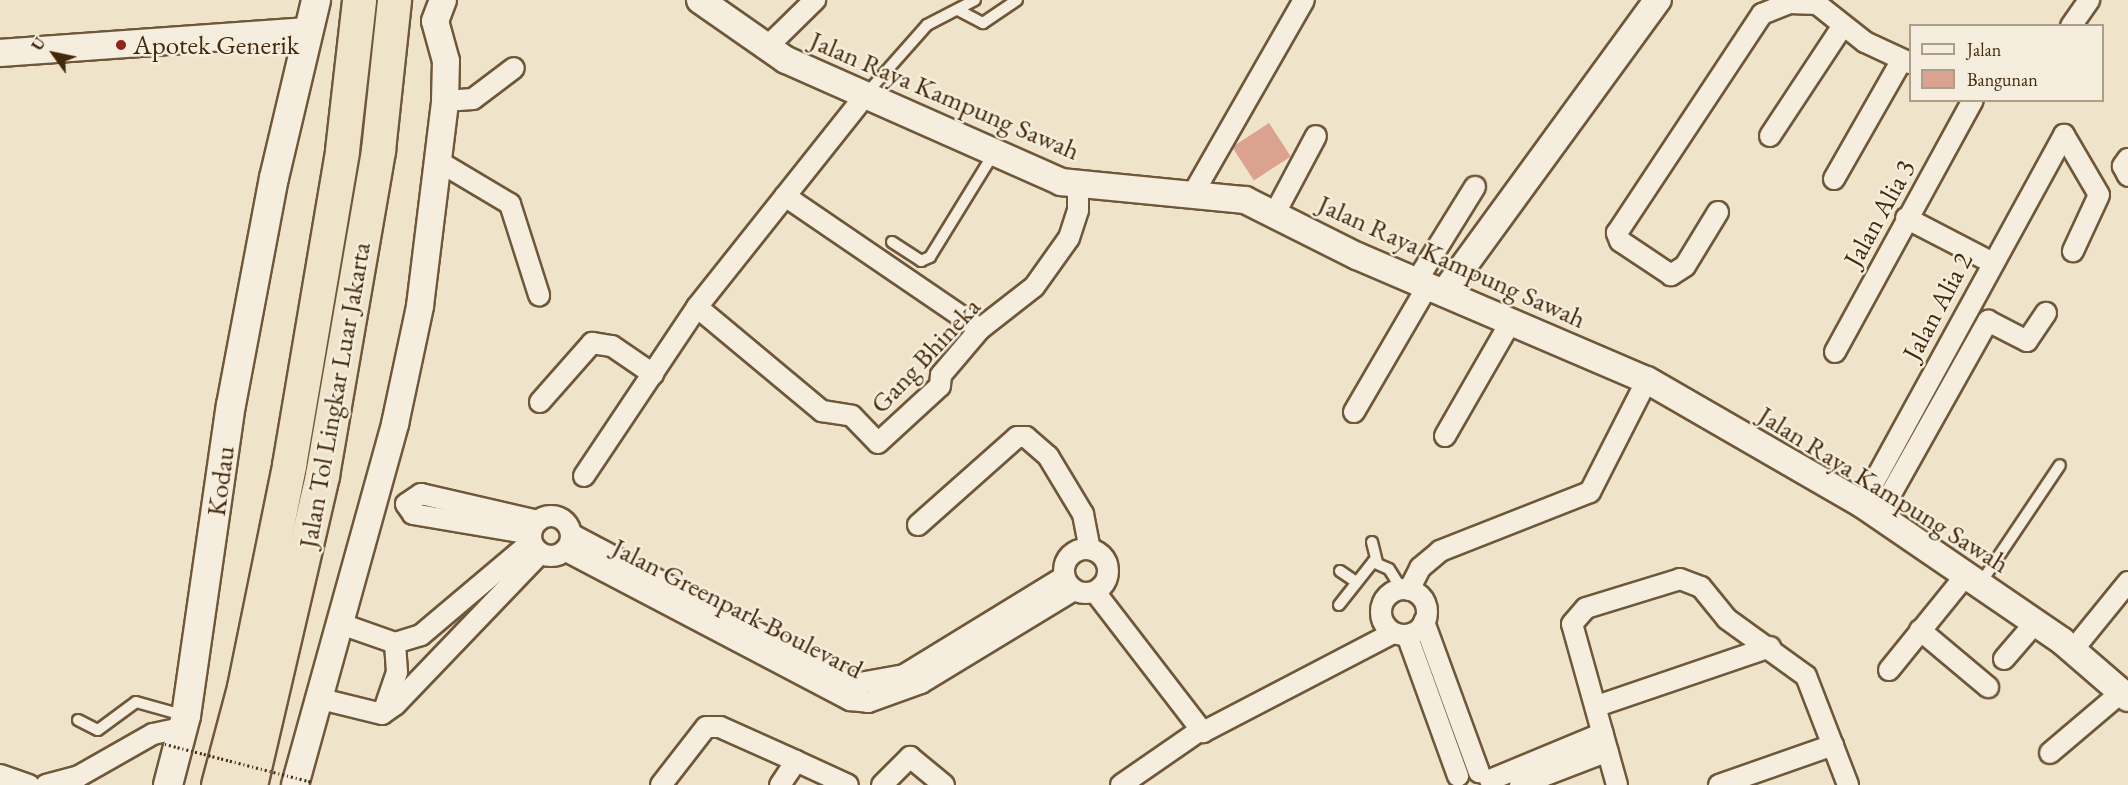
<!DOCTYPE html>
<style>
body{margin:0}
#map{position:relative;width:2128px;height:785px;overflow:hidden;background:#efe4ca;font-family:"EB Garamond",serif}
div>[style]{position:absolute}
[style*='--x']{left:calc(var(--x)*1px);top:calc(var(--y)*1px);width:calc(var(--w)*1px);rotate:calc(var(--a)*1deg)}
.building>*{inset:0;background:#dba38f;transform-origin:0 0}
.roads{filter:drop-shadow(2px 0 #6f5739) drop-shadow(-2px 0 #6f5739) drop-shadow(0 2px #6f5739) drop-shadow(0 -2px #6f5739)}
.service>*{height:10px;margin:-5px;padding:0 5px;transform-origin:5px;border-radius:5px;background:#f5eddd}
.minor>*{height:20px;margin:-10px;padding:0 10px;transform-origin:10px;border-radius:10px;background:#f5eddd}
.minor>.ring{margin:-10px;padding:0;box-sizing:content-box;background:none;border:20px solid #f5eddd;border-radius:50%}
.tertiary>*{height:26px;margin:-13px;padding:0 13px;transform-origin:13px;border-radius:13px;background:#f5eddd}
.secondary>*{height:28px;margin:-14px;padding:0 14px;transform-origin:14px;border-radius:14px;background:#f5eddd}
.motorway>*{height:33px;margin:-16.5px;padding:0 16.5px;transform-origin:16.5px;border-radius:16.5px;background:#efe4ca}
.path-bridge>*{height:3px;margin-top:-1.5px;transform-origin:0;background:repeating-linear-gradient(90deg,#442809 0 1.5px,transparent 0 4.5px)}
.dots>*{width:16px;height:16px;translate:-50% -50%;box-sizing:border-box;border:3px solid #f5eddd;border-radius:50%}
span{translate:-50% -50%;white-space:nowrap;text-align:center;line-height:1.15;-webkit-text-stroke:5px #f5eddd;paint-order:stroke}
.poi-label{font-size:27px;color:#442809}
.left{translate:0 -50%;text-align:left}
.street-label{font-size:27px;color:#442809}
.legend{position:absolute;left:1909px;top:24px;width:195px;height:78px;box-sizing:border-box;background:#f5eddd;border:2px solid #ae9e88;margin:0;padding:8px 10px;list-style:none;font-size:18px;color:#442809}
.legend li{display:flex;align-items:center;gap:12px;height:30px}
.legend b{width:30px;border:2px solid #ae9e88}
.north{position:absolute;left:24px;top:24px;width:60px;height:60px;-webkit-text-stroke:4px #f5eddd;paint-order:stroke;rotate:303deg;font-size:16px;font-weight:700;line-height:24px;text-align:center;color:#442809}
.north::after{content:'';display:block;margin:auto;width:21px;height:27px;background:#442809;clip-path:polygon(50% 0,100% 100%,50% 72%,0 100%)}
</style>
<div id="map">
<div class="building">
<i style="left:1269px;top:123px;width:40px;height:44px;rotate:57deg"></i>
</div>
<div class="roads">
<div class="service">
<i style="--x:960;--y:11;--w:26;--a:28"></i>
<i style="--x:983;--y:23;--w:41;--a:-34.1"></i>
<i style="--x:866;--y:94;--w:92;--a:-48.5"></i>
<i style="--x:927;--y:25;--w:54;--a:-27.5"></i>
<i style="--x:892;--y:242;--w:35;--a:33"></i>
<i style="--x:921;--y:261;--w:10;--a:-24"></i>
<i style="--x:930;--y:257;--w:122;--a:-58.4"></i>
<i style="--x:1372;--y:542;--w:21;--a:76"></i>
<i style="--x:1340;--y:571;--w:18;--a:34"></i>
<i style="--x:1980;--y:584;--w:143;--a:-56.1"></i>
<i style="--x:1339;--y:605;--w:55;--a:-51.7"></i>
<i style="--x:1373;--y:562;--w:17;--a:24"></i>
<i style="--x:1389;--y:569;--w:25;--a:58"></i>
<i style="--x:78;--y:720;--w:22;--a:27"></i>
<i style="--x:98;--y:730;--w:47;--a:-36.4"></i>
<i style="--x:136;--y:702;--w:52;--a:15.6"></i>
</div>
<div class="minor">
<i style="--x:2071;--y:26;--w:32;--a:-55"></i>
<i style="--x:766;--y:48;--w:69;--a:-44.4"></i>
<i style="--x:445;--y:101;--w:28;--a:-4"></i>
<i style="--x:473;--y:99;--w:51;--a:-37.1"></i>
<i style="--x:1770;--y:136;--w:131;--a:-56.6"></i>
<i style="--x:2128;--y:159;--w:9;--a:126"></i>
<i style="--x:2123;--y:166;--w:11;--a:63"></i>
<i style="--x:438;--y:161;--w:84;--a:30.8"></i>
<i style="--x:510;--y:204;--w:96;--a:72.3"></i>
<i style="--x:1834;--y:179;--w:137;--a:-60.3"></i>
<i style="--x:1194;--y:192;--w:221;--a:-60.2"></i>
<i style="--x:785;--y:196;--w:236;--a:34.3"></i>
<i style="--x:1718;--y:212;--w:63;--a:121.4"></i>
<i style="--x:1685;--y:266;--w:17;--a:147"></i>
<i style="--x:1671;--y:275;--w:61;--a:-146.3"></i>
<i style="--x:1620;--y:241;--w:9;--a:-111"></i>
<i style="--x:1617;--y:233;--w:263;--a:-56.5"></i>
<i style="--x:1762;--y:14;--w:29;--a:-22"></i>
<i style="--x:1789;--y:3;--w:28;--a:2"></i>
<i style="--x:1817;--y:4;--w:61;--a:38.4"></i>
<i style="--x:1865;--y:42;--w:50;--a:25"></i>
<i style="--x:1275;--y:213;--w:87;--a:-62"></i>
<i style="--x:1906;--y:218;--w:96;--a:27.4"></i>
<i style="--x:1416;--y:282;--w:112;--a:-58.2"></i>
<i style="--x:697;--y:307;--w:163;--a:39.8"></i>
<i style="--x:822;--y:411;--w:30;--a:9"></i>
<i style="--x:852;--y:416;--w:37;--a:46"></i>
<i style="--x:878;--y:443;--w:84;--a:-42.6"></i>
<i style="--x:940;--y:386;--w:11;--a:-85"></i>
<i style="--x:941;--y:375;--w:60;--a:-49.7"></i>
<i style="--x:980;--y:329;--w:68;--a:-37.9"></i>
<i style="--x:1034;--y:287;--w:60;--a:-54.5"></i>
<i style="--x:1069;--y:238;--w:29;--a:-72"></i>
<i style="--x:1078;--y:210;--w:25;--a:-90"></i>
<i style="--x:1835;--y:352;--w:287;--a:-61.3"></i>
<i style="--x:540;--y:402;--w:79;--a:-48.6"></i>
<i style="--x:592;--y:343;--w:20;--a:9"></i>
<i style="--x:612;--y:346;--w:50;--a:34.3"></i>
<i style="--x:1354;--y:412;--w:145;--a:-59.7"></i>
<i style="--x:1445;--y:436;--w:133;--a:-60.1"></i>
<i style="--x:584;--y:476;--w:203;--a:-56.2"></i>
<i style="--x:697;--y:307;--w:268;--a:-51.5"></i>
<i style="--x:1862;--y:504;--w:421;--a:-61.3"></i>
<i style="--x:2064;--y:135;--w:69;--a:59.7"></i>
<i style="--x:2099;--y:195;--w:62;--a:114.9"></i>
<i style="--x:1879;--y:515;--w:223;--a:-60.7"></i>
<i style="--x:1988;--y:321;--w:44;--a:27.1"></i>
<i style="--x:2027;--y:341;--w:34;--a:-56"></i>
<i class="ring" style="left:531px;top:516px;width:20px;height:20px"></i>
<i style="--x:918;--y:525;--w:132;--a:-41.6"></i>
<i style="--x:1017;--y:437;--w:9;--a:0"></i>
<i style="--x:1026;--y:437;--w:29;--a:41"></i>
<i style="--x:1048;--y:456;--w:68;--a:58.9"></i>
<i style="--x:1083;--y:514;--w:36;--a:79"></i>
<i style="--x:531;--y:534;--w:120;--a:-170.4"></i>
<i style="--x:413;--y:514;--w:12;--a:-125"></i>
<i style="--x:406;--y:504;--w:18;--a:-34"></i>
<i style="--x:421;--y:494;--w:120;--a:13"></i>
<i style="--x:573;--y:535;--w:318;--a:27.9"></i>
<i style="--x:854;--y:684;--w:51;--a:-10.2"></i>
<i style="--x:904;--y:675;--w:188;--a:-31.5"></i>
<i class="ring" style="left:1064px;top:549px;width:24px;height:24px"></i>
<i style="--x:566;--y:551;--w:321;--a:27.7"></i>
<i style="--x:850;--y:700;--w:18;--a:6"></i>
<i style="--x:868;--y:702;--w:56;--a:-19.7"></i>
<i style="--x:921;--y:683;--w:179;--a:-31.3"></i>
<i class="ring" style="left:1381px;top:589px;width:26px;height:26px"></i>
<i style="--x:1409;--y:590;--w:25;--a:-63"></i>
<i style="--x:1420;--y:568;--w:26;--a:-40"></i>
<i style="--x:1440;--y:551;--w:161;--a:-21.5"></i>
<i style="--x:1590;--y:492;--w:126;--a:-63"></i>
<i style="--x:1095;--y:592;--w:177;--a:52.4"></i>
<i style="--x:1203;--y:732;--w:214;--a:-27.5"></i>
<i style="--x:1424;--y:622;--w:160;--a:69.9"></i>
<i style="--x:341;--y:624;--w:57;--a:19.4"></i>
<i style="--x:395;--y:643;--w:27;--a:-17"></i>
<i style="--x:421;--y:635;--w:144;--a:-40.2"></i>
<i style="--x:1920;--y:630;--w:89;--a:40"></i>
<i style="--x:1407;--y:635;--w:150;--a:70.1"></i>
<i style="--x:2072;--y:651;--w:89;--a:-50.9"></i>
<i style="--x:2004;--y:659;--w:48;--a:-49.3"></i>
<i style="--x:1889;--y:670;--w:122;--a:-51"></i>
<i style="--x:321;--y:699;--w:63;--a:13.8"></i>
<i style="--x:382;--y:714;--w:16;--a:-35"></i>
<i style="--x:395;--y:705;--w:209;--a:-46.2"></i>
<i style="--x:1597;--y:706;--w:183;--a:-18.8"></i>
<i style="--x:384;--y:710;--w:40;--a:-71.1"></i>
<i style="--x:397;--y:672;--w:29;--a:-94"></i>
<i style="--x:2050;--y:753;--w:94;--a:-40.3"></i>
<i style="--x:0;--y:775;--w:31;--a:19"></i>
<i style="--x:1490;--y:780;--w:122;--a:-22.6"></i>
<i style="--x:46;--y:785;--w:34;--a:-15"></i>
<i style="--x:79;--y:776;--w:85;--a:-29.6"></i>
<i style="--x:153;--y:734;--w:30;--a:-12"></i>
<i style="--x:661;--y:785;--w:73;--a:-52.2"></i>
<i style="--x:706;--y:727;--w:14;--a:0"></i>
<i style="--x:720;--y:727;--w:83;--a:24.1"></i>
<i style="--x:780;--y:785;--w:29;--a:-56"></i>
<i style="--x:796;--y:761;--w:57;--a:24.8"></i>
<i style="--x:882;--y:785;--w:40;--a:-45"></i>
<i style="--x:910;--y:757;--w:44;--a:39.5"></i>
<i style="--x:1121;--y:785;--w:95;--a:-34.7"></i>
<i style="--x:1520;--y:785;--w:94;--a:-21.1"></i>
<i style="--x:1617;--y:785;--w:167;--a:-105.6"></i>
<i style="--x:1572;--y:624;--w:21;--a:-49"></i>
<i style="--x:1586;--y:608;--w:98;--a:-17.1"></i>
<i style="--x:1680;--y:579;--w:22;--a:21"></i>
<i style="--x:1701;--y:587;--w:41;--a:50.9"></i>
<i style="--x:1727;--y:619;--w:97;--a:35.8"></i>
<i style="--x:1806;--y:676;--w:117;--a:68.9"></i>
<i style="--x:1719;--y:785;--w:121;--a:-19.3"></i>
</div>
<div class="tertiary">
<i style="--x:700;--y:0;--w:105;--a:34.9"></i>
<i style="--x:786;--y:60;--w:301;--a:23.9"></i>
<i style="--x:1061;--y:182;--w:185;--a:5.6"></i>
<i style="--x:1245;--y:200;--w:125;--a:26.6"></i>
<i style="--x:1357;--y:256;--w:315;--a:23.2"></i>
<i style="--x:1647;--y:380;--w:248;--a:30"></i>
<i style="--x:1862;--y:504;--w:242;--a:34.4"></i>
<i style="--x:2062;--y:641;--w:87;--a:40.8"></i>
<i style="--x:0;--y:53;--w:306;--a:-4.1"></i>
<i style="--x:1444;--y:293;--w:363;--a:-53.9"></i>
<i style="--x:295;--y:785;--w:375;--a:-74.5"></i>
<i style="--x:395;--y:424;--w:121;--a:-78"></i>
<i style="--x:420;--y:306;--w:207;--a:-83"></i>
<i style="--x:445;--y:101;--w:40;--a:-88.6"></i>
<i style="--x:446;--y:61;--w:41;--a:-105.4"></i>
<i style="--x:435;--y:21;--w:22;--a:-69"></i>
</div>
<div class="secondary">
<i style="--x:168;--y:785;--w:71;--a:-75.4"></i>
<i style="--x:186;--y:716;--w:314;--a:-81.8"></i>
<i style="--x:231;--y:405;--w:231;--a:-79.3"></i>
<i style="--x:274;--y:178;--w:183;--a:-76.7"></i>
</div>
<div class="motorway">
<i style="--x:218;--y:785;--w:101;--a:-75.1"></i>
<i style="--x:244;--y:687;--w:227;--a:-78.5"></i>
<i style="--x:289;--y:465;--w:319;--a:-80.4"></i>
<i style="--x:342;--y:150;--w:151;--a:-83.5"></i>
<i style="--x:250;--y:785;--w:318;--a:-76.9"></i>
<i style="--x:322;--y:475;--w:330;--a:-80.2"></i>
<i style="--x:378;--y:150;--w:151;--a:-83.9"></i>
</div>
</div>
<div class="path-bridge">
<i style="--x:165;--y:744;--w:152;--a:14.5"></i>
</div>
<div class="dots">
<i style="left:121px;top:45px;background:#8f2418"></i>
</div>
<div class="poi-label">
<span class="left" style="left:133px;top:45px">Apotek Generik</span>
</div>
<div class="street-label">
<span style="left:945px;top:95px;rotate:23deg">Jalan Raya Kampung Sawah</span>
<span style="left:1879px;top:213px;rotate:-61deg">Jalan Alia 3</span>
<span style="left:1452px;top:261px;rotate:24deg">Jalan Raya Kampung Sawah</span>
<span style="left:1937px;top:306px;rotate:-62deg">Jalan Alia 2</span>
<span style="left:925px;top:355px;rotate:-47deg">Gang Bhineka</span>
<span style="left:334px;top:395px;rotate:-80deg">Jalan Tol Lingkar Luar Jakarta</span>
<span style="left:220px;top:481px;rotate:-82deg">Kodau</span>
<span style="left:1884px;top:489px;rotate:32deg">Jalan Raya Kampung Sawah</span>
<span style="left:738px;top:608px;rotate:27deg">Jalan Greenpark Boulevard</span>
</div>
<ul class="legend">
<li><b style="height:8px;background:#f5eddd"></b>Jalan</li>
<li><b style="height:16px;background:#dba38f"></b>Bangunan</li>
</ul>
<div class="north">U</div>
</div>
